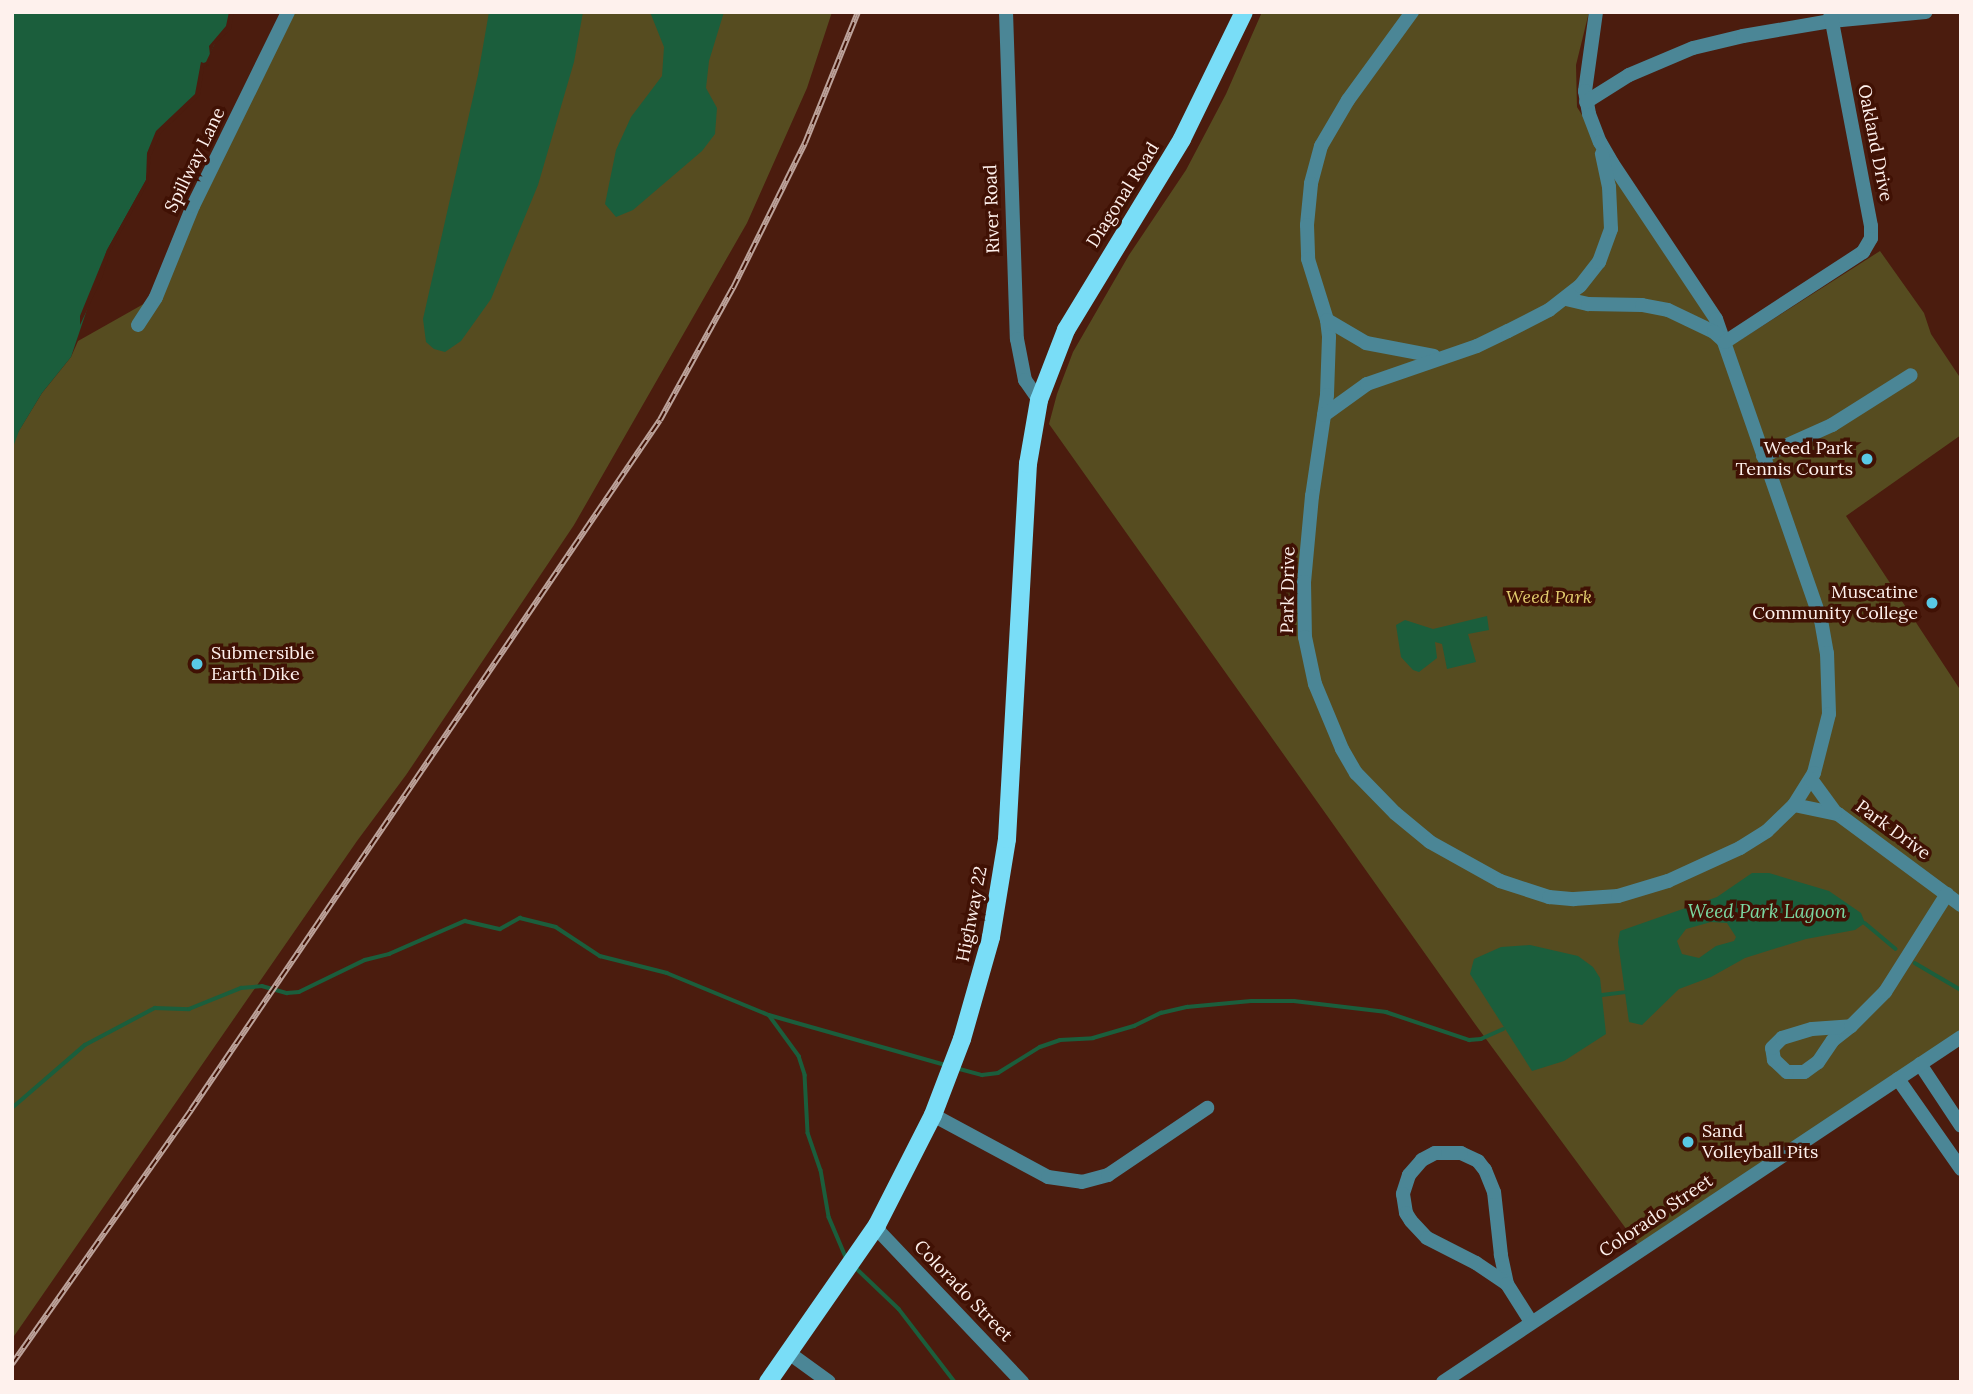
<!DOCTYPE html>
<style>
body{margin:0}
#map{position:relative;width:1973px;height:1394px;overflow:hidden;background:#4b1c0e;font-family:Lora,serif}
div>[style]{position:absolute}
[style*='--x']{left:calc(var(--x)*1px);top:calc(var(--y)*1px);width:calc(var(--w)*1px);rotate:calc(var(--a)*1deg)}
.green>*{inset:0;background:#564c20}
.water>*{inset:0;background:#1b5e3c}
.pier>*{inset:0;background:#4b1c0e}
.stream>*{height:3.5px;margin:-1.75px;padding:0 1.75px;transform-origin:1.75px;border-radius:1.75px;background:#1b5e3c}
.minor>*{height:14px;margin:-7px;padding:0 7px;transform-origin:7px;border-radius:7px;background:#4b8696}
.tertiary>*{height:14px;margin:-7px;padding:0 7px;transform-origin:7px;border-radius:7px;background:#4b8696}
.primary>*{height:18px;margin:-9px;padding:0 9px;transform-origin:9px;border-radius:9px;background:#79ddf7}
.rail>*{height:6px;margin-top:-3px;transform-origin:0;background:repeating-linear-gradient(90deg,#401104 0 10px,#bca29a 0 20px);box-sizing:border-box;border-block:2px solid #bca29a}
.dots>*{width:19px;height:19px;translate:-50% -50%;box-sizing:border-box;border:4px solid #401104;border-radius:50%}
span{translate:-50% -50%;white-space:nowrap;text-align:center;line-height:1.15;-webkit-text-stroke:7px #401104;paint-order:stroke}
.street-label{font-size:18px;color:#fef1ed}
.poi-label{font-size:18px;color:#fef1ed}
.right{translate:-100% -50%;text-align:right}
.left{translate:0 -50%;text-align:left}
.park-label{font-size:18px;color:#e2cd6e;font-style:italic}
.water-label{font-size:19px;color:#7bd8a2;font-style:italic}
.frame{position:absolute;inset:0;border:14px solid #fef1ed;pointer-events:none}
</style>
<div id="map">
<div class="green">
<i style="clip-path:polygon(288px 12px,832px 12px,807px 88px,747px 223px,574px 525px,406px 775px,357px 841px,12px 1339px,12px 442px,42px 393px,71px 357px,78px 341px,156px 297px)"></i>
<i style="clip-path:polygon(1262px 12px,1589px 12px,1576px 65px,1577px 107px,1726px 345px,1737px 342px,1880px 251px,1924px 313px,1931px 334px,1961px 379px,1961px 435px,1846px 516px,1961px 691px,1961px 1036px,1641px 1249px,1475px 1024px,1049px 424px,1057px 394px,1073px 352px,1129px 255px,1186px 170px,1226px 94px)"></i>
</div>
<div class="water">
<i style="clip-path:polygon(12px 12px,231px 12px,228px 28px,216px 41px,206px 62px,201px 64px,197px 93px,158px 131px,149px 158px,146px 180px,107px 250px,71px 357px,42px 393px,19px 431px,12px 450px)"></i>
<i style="clip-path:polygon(489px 12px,583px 12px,574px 62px,538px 185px,491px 299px,461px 341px,445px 352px,434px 349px,426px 342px,423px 319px,478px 75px)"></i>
<i style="clip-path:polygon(650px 12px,724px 12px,709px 61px,706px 88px,717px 108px,715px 134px,702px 151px,633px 210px,616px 217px,605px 204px,616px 150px,631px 117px,662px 76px,664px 47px)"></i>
<i style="clip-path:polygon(1487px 616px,1489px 630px,1468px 634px,1476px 662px,1447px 669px,1442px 644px,1435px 642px,1437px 658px,1419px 672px,1413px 670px,1401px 657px,1396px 625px,1405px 620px,1433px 629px)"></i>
<i style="clip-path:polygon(evenodd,1752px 873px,1769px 873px,1829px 891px,1861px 913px,1865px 923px,1855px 930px,1806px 939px,1745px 958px,1711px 977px,1679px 989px,1642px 1025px,1629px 1022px,1618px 942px,1620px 931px,1717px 897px,1752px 873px,1711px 922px,1727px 923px,1736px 937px,1734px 941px,1716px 946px,1699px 958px,1682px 954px,1677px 941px,1686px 929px,1711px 922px)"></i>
<i style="clip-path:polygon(1530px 945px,1578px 956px,1593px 967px,1600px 978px,1606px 1034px,1564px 1061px,1532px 1071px,1470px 974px,1474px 959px,1501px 947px)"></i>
</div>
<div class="pier">
<i style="clip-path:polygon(229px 12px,234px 12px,231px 29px,214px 45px,210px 55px,209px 46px,226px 26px)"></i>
<i style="clip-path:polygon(201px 62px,209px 65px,204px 67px,200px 95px,161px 133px,151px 156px,148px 183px,110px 252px,102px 278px,80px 325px,80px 316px,107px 250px,146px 180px,147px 153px,156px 131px,195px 94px)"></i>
</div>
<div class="stream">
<i style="--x:1865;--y:923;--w:40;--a:40"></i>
<i style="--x:1915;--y:963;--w:53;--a:30.4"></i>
<i style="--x:1602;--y:995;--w:23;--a:-7"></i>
<i style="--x:769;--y:1015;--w:51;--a:53.8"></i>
<i style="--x:799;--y:1056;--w:20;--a:72"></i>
<i style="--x:805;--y:1075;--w:58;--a:87"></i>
<i style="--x:808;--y:1133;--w:39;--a:71"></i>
<i style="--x:821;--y:1170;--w:48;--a:80.3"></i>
<i style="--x:829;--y:1217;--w:43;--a:67"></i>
<i style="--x:956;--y:1068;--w:27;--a:15"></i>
<i style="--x:982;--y:1075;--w:16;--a:-7"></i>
<i style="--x:998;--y:1073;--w:49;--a:-31.8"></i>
<i style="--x:1040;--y:1047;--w:21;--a:-19"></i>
<i style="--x:1060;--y:1040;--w:33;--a:-3"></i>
<i style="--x:1093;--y:1038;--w:43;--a:-16.3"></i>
<i style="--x:1134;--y:1026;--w:30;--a:-26"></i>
<i style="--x:1161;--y:1013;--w:27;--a:-13"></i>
<i style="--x:1187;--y:1007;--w:64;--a:-5.4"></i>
<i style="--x:1251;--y:1001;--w:43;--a:0"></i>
<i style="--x:1294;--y:1001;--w:93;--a:6.8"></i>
<i style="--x:1386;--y:1012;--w:88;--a:18.6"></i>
<i style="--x:1469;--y:1040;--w:12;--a:-5"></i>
<i style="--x:1481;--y:1039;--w:24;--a:-24"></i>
<i style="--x:12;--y:1108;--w:96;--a:-40.8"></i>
<i style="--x:85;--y:1045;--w:79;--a:-27.9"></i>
<i style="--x:155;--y:1008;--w:34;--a:2"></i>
<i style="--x:189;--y:1009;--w:56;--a:-22"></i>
<i style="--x:241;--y:988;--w:21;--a:-5"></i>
<i style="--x:262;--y:986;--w:26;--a:16"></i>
<i style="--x:287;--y:993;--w:12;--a:-5"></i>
<i style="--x:299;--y:992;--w:73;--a:-25.9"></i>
<i style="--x:365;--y:960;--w:25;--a:-14"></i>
<i style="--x:389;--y:954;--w:83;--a:-23.5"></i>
<i style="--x:465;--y:921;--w:36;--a:13"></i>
<i style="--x:500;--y:929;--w:23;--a:-29"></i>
<i style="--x:520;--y:918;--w:37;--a:14"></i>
<i style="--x:556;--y:927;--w:53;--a:33.4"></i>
<i style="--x:600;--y:956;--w:69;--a:14.2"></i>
<i style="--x:667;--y:973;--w:110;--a:22.4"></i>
<i style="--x:769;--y:1015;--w:184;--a:15.8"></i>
<i style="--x:856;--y:1268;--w:59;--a:43.6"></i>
<i style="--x:899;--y:1309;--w:92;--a:52.5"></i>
</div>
<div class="minor">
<i style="--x:1006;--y:12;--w:327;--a:88.1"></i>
<i style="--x:1017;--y:339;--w:42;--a:79"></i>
<i style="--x:1025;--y:380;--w:24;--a:55"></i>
<i style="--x:1412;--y:12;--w:109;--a:126"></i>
<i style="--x:1348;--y:100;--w:53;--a:120.4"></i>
<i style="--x:1321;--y:146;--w:39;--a:105"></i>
<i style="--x:1311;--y:184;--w:41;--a:95.6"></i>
<i style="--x:1307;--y:225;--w:34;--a:88"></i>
<i style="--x:1308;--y:259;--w:64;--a:72.7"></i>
<i style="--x:1327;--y:320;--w:17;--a:83"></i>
<i style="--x:1329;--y:337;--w:58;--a:92"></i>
<i style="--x:1327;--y:395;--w:102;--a:98.4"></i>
<i style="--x:1312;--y:496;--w:86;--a:95.3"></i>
<i style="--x:1304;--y:582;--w:55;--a:89"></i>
<i style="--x:1305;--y:637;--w:48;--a:78"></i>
<i style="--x:1315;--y:684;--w:70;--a:67.4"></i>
<i style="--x:1342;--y:749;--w:28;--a:60"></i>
<i style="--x:1356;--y:773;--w:56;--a:45.7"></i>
<i style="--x:1395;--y:813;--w:45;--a:39.6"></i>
<i style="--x:1430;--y:842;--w:80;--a:29.1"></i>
<i style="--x:1500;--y:881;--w:52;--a:18.1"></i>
<i style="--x:1549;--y:897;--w:25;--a:5"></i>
<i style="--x:1574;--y:899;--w:44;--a:-3.9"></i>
<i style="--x:1618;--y:896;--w:52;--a:-16.7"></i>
<i style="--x:1668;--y:881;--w:79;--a:-24.6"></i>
<i style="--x:1740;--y:848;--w:32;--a:-32"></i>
<i style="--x:1767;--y:831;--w:37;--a:-44"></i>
<i style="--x:1794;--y:805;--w:45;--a:11.6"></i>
<i style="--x:1838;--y:814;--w:153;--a:36.5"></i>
<i style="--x:1596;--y:12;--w:80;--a:97.9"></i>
<i style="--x:1585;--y:91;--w:23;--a:80"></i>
<i style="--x:1589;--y:114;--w:30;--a:69"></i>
<i style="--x:1600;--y:142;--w:24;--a:60"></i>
<i style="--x:1612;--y:163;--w:187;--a:56.3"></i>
<i style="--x:1716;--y:319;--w:319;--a:70.8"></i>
<i style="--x:1821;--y:620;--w:34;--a:80"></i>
<i style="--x:1827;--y:653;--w:61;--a:88.1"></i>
<i style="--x:1829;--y:714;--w:61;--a:104.3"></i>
<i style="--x:1814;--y:773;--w:38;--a:122"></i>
<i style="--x:1586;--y:102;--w:51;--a:-32.1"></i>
<i style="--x:1629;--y:75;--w:69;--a:-22.9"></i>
<i style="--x:1693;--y:48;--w:51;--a:-13.5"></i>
<i style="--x:1743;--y:36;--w:89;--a:-9.7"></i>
<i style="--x:1831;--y:21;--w:95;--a:-5.4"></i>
<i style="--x:1566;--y:299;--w:23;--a:13"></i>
<i style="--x:1588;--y:304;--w:54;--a:1.1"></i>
<i style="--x:1642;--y:305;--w:26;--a:11"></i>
<i style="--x:1668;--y:310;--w:51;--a:25.6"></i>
<i style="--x:1714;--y:332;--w:15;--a:42"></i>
<i style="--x:1725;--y:342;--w:165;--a:-33.1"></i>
<i style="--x:1863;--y:252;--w:16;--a:-60"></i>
<i style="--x:1871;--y:238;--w:12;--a:-90"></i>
<i style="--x:1871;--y:226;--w:218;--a:-100.8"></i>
<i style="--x:1327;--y:320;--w:45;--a:30.5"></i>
<i style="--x:1366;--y:343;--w:69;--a:10.8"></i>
<i style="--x:138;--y:325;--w:33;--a:-57"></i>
<i style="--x:156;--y:297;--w:98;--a:-67.9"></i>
<i style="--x:193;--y:206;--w:216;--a:-63.9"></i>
<i style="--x:1324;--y:415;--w:53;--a:-35.8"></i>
<i style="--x:1367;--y:384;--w:116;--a:-19.1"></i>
<i style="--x:1477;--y:346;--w:34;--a:-26"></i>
<i style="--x:1508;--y:331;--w:46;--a:-27.1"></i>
<i style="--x:1549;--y:310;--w:39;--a:-38"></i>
<i style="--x:1580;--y:286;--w:31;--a:-52"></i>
<i style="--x:1599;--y:262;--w:35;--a:-70"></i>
<i style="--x:1611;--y:229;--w:42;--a:-92.7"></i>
<i style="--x:1609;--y:187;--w:34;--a:-102"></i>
<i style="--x:1763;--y:456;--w:76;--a:-24.2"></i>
<i style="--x:1832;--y:425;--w:93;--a:-32.3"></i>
<i style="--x:1811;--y:779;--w:41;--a:54"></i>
<i style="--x:1851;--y:1026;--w:23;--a:142"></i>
<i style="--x:1833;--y:1040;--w:27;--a:124"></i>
<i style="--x:1818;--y:1062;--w:17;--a:144"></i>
<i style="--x:1804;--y:1072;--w:17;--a:180"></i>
<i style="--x:1787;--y:1072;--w:18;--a:-137"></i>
<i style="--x:1774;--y:1060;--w:12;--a:-99"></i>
<i style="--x:1772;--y:1048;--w:14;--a:-45"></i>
<i style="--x:1782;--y:1038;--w:31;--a:-17"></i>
<i style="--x:1812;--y:1029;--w:39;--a:-4"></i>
<i style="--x:1851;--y:1026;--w:48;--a:-45"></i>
<i style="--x:1885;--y:992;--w:116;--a:-57.7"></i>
<i style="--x:1920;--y:1064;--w:74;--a:56.5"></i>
<i style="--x:1898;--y:1079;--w:110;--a:55"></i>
<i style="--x:933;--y:1115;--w:131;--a:28.3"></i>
<i style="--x:1048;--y:1177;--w:34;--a:8"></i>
<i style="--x:1082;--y:1182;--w:27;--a:-15"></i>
<i style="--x:1108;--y:1175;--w:120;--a:-34.1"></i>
<i style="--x:1507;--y:1284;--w:30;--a:-102"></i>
<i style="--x:1501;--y:1255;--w:63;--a:-96.3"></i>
<i style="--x:1494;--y:1192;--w:24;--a:-112"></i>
<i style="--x:1485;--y:1170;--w:11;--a:-128"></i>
<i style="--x:1478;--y:1161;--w:19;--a:-155"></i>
<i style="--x:1461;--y:1153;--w:26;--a:180"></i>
<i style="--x:1435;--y:1153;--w:15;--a:152"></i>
<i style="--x:1422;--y:1160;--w:20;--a:131"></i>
<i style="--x:1409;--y:1175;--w:20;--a:108"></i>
<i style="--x:1403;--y:1194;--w:19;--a:81"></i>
<i style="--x:1406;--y:1213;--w:9;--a:58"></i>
<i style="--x:1411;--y:1221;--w:23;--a:47"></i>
<i style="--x:1427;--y:1238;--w:55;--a:27"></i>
<i style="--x:1476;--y:1263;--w:37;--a:34"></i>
<i style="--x:1507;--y:1284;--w:45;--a:57.7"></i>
<i style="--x:789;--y:1353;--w:49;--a:35.9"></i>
</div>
<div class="tertiary">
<i style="--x:875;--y:1227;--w:214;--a:46.5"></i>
<i style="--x:1443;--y:1382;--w:622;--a:-33.66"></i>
</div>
<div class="primary">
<i style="--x:768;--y:1382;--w:191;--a:-55.2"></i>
<i style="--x:877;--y:1225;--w:123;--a:-63"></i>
<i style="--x:933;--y:1115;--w:81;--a:-69.1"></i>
<i style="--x:962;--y:1039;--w:106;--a:-74.1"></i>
<i style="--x:991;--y:937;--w:99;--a:-80.7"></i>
<i style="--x:1007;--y:839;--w:376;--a:-86.8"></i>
<i style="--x:1028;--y:464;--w:65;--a:-80.2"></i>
<i style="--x:1039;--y:400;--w:75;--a:-68.9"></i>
<i style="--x:1066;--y:330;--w:223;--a:-58.7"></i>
<i style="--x:1182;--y:139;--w:141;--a:-64"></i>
</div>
<div class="rail">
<i style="--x:12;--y:1364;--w:311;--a:-54.8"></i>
<i style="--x:191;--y:1110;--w:834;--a:-55.8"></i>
<i style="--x:660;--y:420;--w:151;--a:-61.1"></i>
<i style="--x:733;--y:288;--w:162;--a:-63.6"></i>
<i style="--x:805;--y:143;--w:141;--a:-68"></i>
</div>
<div class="dots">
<i style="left:1867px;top:459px;background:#59c8e4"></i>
<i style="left:1932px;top:603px;background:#59c8e4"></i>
<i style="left:197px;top:664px;background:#59c8e4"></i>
<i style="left:1688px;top:1142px;background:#59c8e4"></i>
</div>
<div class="street-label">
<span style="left:1875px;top:143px;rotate:79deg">Oakland Drive</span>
<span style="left:195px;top:160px;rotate:-64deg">Spillway Lane</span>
<span style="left:1123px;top:195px;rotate:-58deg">Diagonal Road</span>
<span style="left:992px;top:209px;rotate:-92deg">River Road</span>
<span style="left:1288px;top:590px;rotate:-89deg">Park Drive</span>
<span style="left:1893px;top:830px;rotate:36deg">Park Drive</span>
<span style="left:972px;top:914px;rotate:-79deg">Highway 22</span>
<span style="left:1656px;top:1216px;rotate:-34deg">Colorado Street</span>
<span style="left:963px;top:1291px;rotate:46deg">Colorado Street</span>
</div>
<div class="poi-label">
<span class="right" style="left:1853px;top:459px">Weed Park<br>Tennis Courts</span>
<span class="right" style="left:1918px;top:603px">Muscatine<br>Community College</span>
<span class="left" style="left:211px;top:664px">Submersible<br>Earth Dike</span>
<span class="left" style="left:1702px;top:1142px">Sand<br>Volleyball Pits</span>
</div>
<div class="park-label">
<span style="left:1549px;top:597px">Weed Park</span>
</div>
<div class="water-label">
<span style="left:1767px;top:912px">Weed Park Lagoon</span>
</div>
<div class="frame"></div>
</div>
